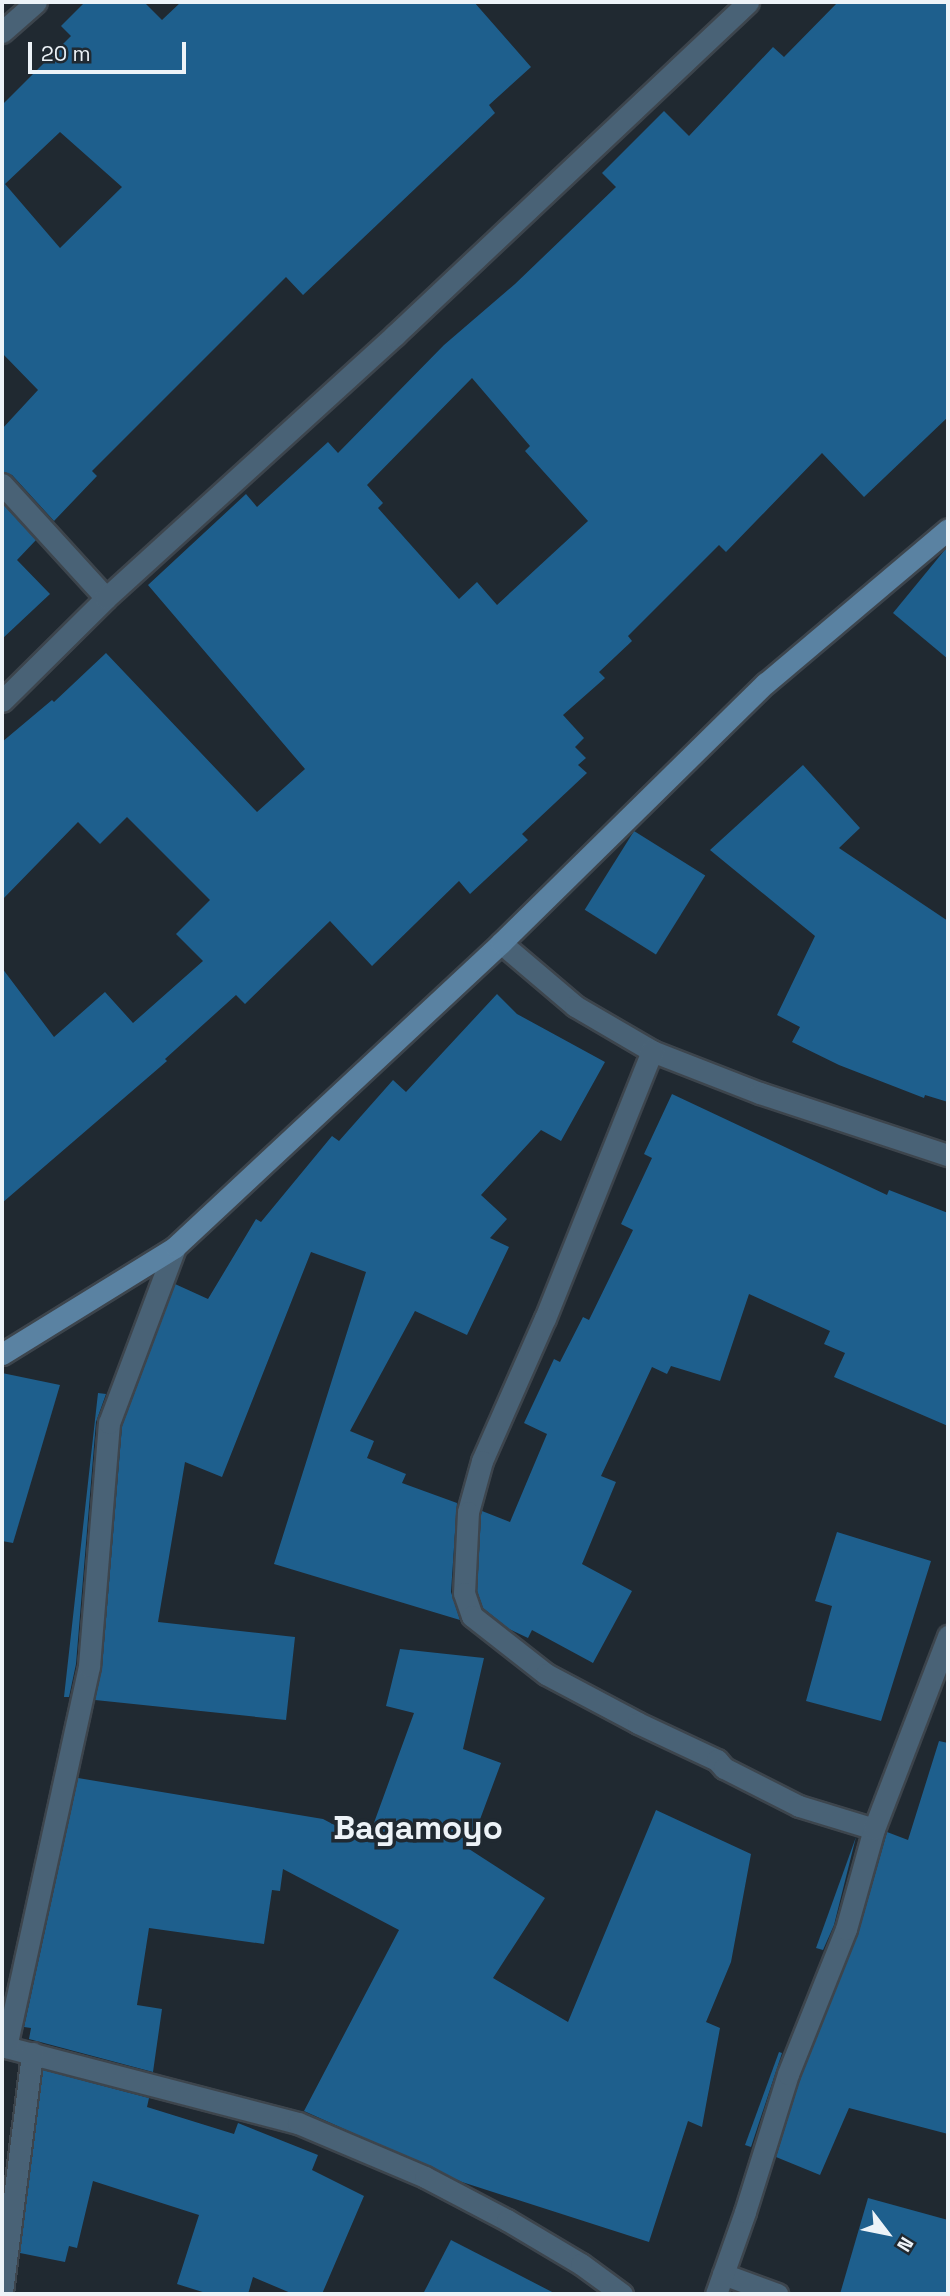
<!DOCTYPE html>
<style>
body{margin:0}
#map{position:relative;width:950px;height:2296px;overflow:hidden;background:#202931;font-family:"Space Grotesk",sans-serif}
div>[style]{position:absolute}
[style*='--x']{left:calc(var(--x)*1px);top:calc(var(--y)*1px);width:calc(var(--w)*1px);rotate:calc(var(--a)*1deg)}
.building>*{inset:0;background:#1e5f8d;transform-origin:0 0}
.roads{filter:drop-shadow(2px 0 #3d454d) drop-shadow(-2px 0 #3d454d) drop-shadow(0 2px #3d454d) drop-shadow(0 -2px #3d454d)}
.street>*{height:21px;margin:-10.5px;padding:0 10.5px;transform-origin:10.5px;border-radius:10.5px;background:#496276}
.secondary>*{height:21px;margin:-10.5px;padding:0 10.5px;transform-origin:10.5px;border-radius:10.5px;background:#5a82a2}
span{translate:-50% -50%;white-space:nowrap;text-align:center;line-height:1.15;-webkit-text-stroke:7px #202931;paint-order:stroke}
.district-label{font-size:33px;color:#edf3f8;font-weight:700}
.frame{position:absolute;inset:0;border:4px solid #edf3f8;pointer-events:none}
.north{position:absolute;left:852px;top:2198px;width:70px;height:70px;-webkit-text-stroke:5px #202931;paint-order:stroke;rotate:122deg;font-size:19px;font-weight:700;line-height:28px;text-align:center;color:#edf3f8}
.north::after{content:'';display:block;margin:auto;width:24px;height:32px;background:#edf3f8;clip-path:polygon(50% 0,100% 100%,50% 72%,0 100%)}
.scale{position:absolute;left:28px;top:42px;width:158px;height:32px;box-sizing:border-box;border:4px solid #edf3f8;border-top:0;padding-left:9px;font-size:21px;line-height:24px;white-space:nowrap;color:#edf3f8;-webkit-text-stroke:5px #202931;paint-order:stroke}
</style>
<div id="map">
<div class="building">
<i style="clip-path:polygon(evenodd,85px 2px,144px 2px,162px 20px,181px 2px,474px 2px,531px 67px,489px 105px,495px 113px,303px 295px,286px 277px,92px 471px,97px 476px,54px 521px,12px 475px,2px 471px,2px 429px,38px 390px,2px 353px,2px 105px,71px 36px,61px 26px,85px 2px,60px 132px,122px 187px,60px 248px,5px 184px,60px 132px)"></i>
<i style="clip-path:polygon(evenodd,838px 2px,948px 2px,948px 417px,864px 497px,822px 453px,726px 552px,719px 545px,628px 636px,632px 641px,599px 672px,605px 678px,563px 715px,584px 738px,575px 747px,586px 758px,578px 765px,587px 773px,522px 834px,528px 840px,470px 894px,459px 881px,372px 966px,330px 921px,245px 1004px,236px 995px,165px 1059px,167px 1061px,2px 1203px,2px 968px,54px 1037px,105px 992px,133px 1023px,203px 961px,176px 934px,210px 900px,127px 817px,100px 844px,78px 822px,2px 900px,2px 742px,52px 700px,54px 702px,106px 653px,257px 812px,305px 769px,148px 585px,246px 494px,257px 507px,328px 442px,338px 453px,444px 345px,515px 284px,616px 187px,602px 173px,664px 111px,689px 136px,773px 47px,784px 57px,838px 2px,472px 378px,530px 446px,525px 451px,588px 521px,497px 605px,477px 582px,459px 599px,378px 508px,383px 503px,367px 485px,472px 378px)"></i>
<i style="clip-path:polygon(2px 503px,36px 540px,17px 560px,50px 594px,2px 639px)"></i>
<i style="clip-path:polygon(948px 546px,948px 659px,893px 613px)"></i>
<i style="clip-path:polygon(803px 765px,860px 828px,839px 848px,948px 921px,948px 1102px,925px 1095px,924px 1098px,839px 1065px,792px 1042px,800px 1027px,777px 1015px,815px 936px,710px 850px)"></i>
<i style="left:634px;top:831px;width:84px;height:93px;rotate:32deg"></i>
<i style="clip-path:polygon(497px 994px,517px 1014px,605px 1062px,561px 1141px,541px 1130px,481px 1195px,507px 1219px,490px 1238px,509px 1247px,467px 1335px,415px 1311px,350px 1431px,374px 1441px,367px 1458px,406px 1474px,402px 1483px,457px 1503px,451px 1592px,460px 1620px,274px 1564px,366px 1272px,311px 1252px,222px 1477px,185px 1462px,158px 1622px,295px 1637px,286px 1720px,95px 1700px,102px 1667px,122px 1426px,175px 1284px,208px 1299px,256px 1219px,261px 1222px,332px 1136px,339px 1141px,393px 1080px,406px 1092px)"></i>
<i style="clip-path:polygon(672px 1094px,887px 1195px,889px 1190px,948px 1213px,948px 1426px,834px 1377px,845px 1353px,824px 1344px,830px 1331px,749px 1294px,720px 1381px,671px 1366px,667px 1374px,652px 1367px,601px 1476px,616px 1482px,582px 1564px,632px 1591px,593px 1663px,532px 1630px,528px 1638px,509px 1629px,483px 1608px,477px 1591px,481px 1514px,482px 1511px,510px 1522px,547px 1434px,524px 1423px,554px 1359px,560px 1362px,583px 1317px,589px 1320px,633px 1230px,621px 1224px,652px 1158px,644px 1154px)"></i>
<i style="clip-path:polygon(2px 1373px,60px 1385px,13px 1543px,2px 1541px)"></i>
<i style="clip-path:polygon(98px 1393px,106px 1394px,96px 1422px,76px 1664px,69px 1697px,64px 1697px)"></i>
<i style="clip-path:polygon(837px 1532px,931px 1561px,881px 1721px,806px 1701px,832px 1606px,815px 1601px)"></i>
<i style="clip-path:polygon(400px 1649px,484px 1658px,463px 1749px,501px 1763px,469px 1849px,545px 1898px,493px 1978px,568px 2022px,656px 1810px,751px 1854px,731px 1962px,706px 2022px,720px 2028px,702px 2127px,688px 2121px,649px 2242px,462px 2182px,304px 2111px,399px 1930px,283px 1869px,280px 1891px,272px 1890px,264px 1944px,149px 1928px,137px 2005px,162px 2009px,153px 2072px,29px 2039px,31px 2028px,24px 2027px,78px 1778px,323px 1819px,367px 1842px,414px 1713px,386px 1706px)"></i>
<i style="clip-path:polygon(939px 1741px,948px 1743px,948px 2134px,849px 2108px,820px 2175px,776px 2157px,800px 2078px,858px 1934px,887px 1832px,908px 1840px)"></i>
<i style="clip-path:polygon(856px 1837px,834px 1925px,823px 1950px,816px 1948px)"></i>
<i style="clip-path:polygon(779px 2052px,782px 2053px,751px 2147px,745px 2145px)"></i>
<i style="clip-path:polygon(43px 2070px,149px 2098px,147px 2107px,234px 2134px,238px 2123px,318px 2155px,312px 2170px,364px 2196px,322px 2294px,293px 2294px,253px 2277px,248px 2294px,209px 2294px,177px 2284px,199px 2215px,93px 2181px,77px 2248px,69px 2246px,65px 2262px,20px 2253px)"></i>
<i style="clip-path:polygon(868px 2198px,948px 2220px,948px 2294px,840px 2294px)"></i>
<i style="clip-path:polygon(451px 2240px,556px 2294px,423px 2294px)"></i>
</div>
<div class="roads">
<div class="street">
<i style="--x:2;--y:32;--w:45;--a:-41.4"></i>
<i style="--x:2;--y:484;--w:154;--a:47.6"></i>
<i style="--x:2;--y:701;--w:146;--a:-44.7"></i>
<i style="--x:106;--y:598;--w:391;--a:-42.3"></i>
<i style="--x:395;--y:335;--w:485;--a:-43.3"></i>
<i style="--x:501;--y:943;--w:97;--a:40.4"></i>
<i style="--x:575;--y:1006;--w:89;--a:30.3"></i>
<i style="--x:652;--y:1051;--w:116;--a:21.3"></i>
<i style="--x:760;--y:1093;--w:198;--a:18.3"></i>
<i style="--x:652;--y:1051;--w:288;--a:111.8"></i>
<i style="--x:545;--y:1318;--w:156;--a:113.8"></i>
<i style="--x:482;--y:1461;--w:53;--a:105.4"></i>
<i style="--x:468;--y:1512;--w:81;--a:92.8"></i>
<i style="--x:464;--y:1593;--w:24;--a:71"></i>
<i style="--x:472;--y:1616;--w:94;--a:38.1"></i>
<i style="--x:546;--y:1674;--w:104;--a:28"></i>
<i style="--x:638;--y:1723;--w:87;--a:25.1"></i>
<i style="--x:717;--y:1760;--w:11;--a:49"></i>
<i style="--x:724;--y:1768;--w:84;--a:26.9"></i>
<i style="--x:799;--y:1806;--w:78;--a:17"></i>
<i style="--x:2;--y:2046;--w:306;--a:14.6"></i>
<i style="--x:298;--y:2123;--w:138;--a:23"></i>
<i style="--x:425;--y:2177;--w:93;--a:27.7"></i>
<i style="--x:507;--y:2220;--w:86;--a:30.7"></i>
<i style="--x:581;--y:2264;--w:51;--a:36.2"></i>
<i style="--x:6;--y:2047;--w:390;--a:-77.7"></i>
<i style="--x:89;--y:1666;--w:244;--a:-85.3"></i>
<i style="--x:109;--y:1423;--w:188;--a:-69.4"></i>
<i style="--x:723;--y:2274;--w:58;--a:20.3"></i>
<i style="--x:2;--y:2292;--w:241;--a:-82.8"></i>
<i style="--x:716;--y:2294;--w:87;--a:-70.5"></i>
<i style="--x:745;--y:2212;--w:145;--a:-72.7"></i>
<i style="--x:788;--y:2074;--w:156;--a:-68.2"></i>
<i style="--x:846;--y:1929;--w:104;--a:-74.4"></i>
<i style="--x:874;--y:1829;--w:207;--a:-69"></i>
</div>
<div class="secondary">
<i style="--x:2;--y:1354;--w:203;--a:-31.7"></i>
<i style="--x:175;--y:1247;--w:446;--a:-43"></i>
<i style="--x:501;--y:943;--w:371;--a:-44.5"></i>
<i style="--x:766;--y:683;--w:238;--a:-40.2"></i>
</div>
</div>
<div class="district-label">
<span style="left:418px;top:1829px">Bagamoyo</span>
</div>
<div class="frame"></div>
<div class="north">N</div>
<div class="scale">20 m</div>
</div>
